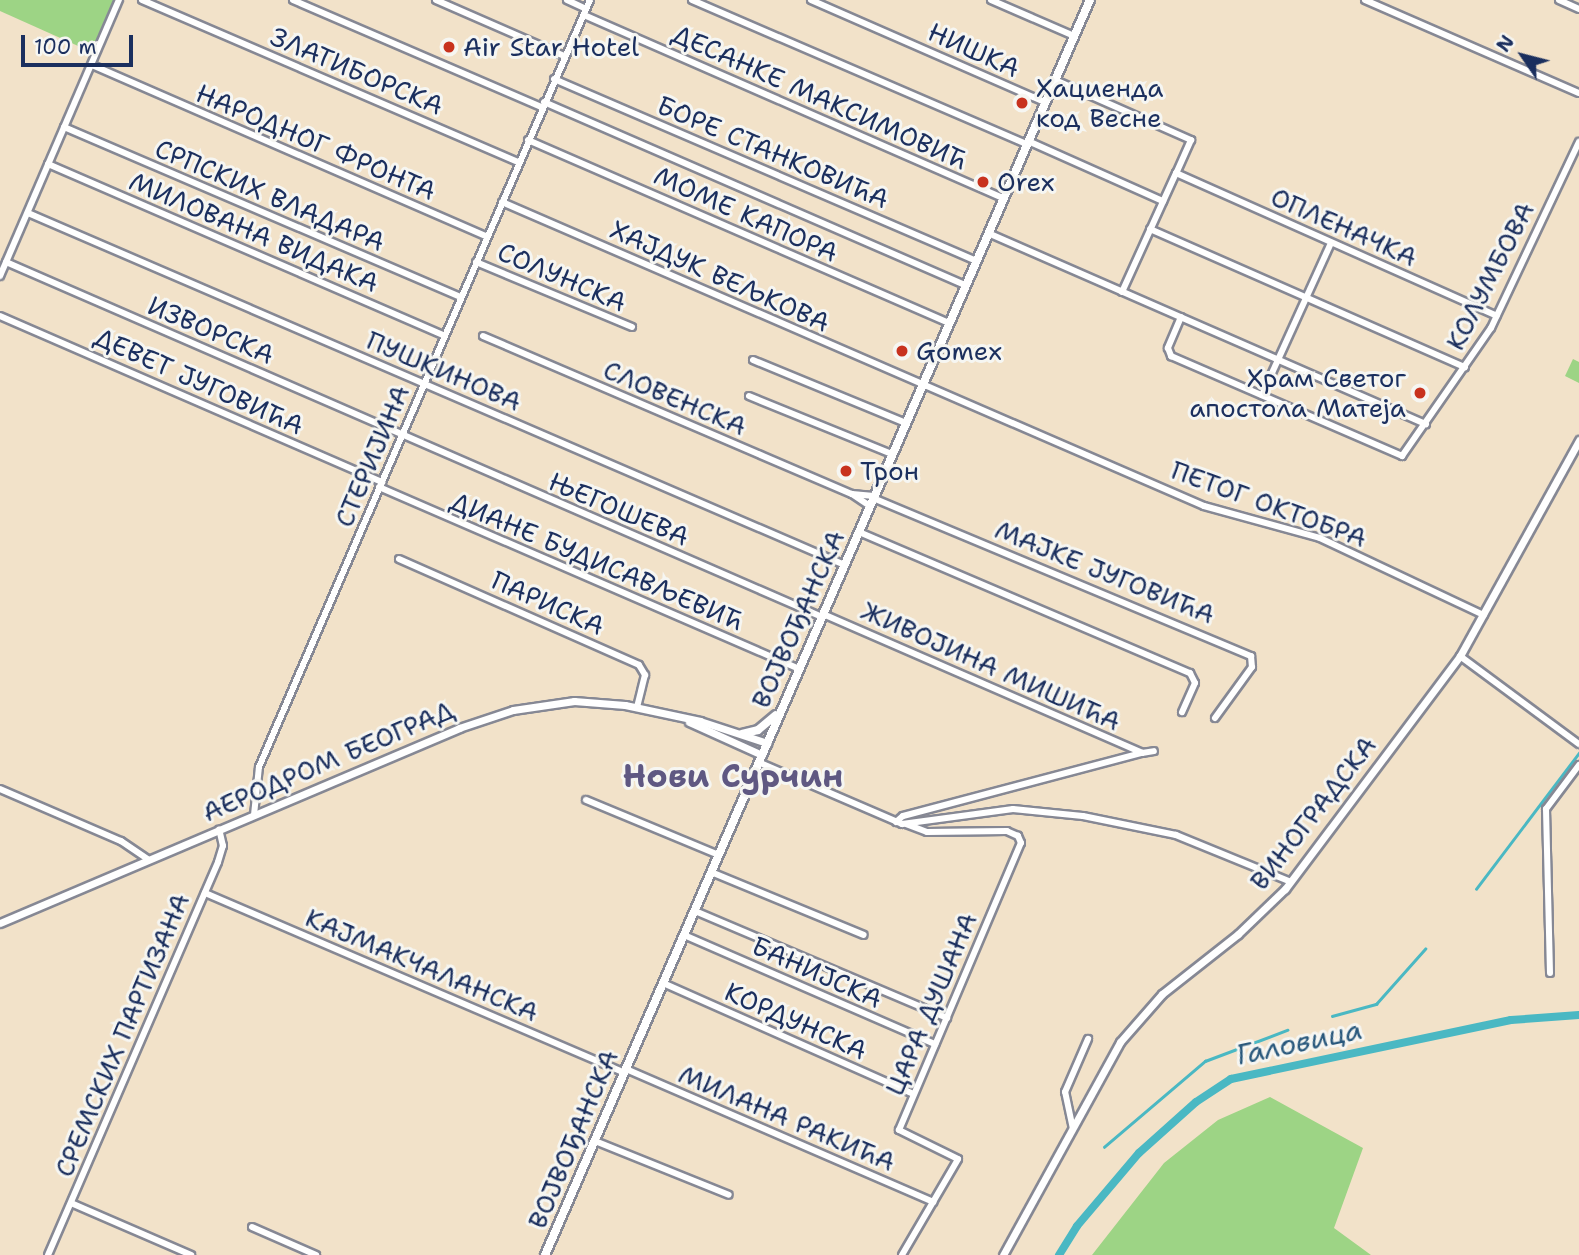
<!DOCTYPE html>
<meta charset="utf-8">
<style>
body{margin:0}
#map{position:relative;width:1579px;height:1255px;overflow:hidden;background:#f2e2c9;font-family:"Shantell Sans",sans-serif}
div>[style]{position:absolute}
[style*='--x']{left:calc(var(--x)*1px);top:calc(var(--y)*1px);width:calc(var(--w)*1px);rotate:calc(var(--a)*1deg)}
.green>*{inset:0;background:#9dd485}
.stream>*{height:2.5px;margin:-1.25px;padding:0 1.25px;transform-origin:1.25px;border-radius:1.25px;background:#4ab8c3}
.canal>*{height:8px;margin:-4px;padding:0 4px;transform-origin:4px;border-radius:4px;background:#4ab8c3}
.roads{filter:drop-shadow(2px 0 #868894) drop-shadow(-2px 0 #868894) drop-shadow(0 2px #868894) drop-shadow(0 -2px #868894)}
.minor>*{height:6px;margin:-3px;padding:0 3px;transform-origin:3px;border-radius:3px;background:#fff}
.tertiary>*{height:7px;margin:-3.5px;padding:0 3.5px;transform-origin:3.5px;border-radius:3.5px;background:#fff}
.secondary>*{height:8px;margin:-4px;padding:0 4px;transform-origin:4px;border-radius:4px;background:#fff}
.dots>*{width:19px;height:19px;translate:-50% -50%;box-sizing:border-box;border:4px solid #f6f6f2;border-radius:50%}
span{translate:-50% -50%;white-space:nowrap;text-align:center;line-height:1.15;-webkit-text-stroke:6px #f6f6f2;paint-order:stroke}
.poi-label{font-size:26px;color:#1b2f5e}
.left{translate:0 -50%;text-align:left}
.right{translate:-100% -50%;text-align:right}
.street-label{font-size:26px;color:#1b2f5e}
.water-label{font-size:28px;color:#29587c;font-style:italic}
.district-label{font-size:33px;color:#5f5882;font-weight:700}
.north{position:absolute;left:1488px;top:21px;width:70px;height:70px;-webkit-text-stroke:5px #f6f6f2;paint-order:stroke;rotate:305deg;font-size:19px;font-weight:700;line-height:28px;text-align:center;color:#1b2f5e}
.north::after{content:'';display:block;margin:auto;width:24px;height:32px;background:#1b2f5e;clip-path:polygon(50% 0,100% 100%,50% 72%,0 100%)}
.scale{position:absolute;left:21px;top:35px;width:112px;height:32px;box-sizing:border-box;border:4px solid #1b2f5e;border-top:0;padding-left:9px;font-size:21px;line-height:24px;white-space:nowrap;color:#1b2f5e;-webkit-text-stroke:5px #f6f6f2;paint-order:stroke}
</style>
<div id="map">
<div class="green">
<i style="clip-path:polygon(0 0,114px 0,96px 54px,0 11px)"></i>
<i style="clip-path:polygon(1573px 359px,1579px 362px,1579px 383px,1565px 376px)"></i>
<i style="clip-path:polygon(1270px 1097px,1363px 1148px,1334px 1228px,1371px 1255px,1092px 1255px,1164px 1163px,1218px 1120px)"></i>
</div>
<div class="stream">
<i style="--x:1476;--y:889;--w:171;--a:-52.9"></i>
<i style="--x:1332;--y:1016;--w:46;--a:-15.3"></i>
<i style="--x:1376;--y:1004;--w:74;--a:-48.3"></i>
<i style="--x:1104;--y:1147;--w:133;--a:-40.4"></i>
<i style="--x:1205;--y:1061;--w:88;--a:-20.7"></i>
</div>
<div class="canal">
<i style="--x:1059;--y:1255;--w:34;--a:-58"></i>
<i style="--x:1077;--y:1226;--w:96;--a:-49.7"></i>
<i style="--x:1139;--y:1153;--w:76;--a:-41.8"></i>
<i style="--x:1196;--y:1102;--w:42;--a:-33.3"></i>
<i style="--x:1231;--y:1079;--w:286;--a:-11.9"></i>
<i style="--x:1511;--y:1020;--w:68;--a:-4.2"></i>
</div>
<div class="roads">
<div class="minor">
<i style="--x:142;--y:0;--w:410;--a:23.3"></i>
<i style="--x:293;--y:0;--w:271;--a:23.3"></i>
<i style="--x:436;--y:0;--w:140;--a:23.6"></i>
<i style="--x:567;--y:0;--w:21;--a:25"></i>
<i style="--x:692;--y:0;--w:364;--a:23.3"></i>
<i style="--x:811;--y:0;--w:255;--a:23.6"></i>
<i style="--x:991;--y:0;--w:90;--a:23.4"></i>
<i style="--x:1365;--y:0;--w:233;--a:23.5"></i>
<i style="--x:1559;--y:0;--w:22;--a:24"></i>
<i style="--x:584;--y:15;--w:457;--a:23.6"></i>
<i style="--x:92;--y:65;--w:431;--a:23.5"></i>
<i style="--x:554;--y:79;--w:460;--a:23.3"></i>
<i style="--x:1055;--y:80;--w:149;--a:23.8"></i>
<i style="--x:1191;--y:140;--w:36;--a:114"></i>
<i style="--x:544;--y:102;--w:459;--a:23.5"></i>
<i style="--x:64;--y:127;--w:432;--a:23.2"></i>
<i style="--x:528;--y:140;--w:459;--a:23.5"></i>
<i style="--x:1028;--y:141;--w:148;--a:24"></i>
<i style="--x:48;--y:164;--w:431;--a:23.4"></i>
<i style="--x:502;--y:202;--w:765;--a:23.41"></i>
<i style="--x:1204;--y:506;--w:120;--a:15.4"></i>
<i style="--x:1320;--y:538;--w:181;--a:25.2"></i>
<i style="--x:28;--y:213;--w:890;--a:23.31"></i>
<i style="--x:1150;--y:229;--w:344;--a:23.7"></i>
<i style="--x:988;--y:233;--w:478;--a:23.6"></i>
<i style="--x:6;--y:262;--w:890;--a:23.51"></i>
<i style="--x:476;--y:262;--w:169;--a:22.6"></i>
<i style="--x:0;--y:276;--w:301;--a:-66.7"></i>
<i style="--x:1122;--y:292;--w:131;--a:-65.6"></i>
<i style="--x:1176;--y:173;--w:351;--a:24"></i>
<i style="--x:0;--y:316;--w:417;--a:23.5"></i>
<i style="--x:1181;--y:317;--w:34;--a:113"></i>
<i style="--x:1168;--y:348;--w:9;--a:69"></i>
<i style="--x:1171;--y:356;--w:252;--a:23.4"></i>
<i style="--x:1402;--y:456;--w:156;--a:-55.2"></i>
<i style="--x:1491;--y:328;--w:206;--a:-64.7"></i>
<i style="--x:483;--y:336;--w:401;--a:23.2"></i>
<i style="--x:852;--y:494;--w:22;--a:34"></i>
<i style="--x:753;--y:360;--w:165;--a:22.4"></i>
<i style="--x:1262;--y:395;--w:167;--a:-65.6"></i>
<i style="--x:749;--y:396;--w:154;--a:22.1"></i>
<i style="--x:379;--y:487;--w:458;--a:23.4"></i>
<i style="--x:852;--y:494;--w:22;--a:5"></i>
<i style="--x:873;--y:498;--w:410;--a:22.7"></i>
<i style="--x:1251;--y:656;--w:11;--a:85"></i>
<i style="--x:1252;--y:667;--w:63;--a:126"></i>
<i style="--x:859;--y:532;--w:360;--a:23.1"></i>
<i style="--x:1190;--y:673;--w:11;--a:63"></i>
<i style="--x:1195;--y:683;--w:32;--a:114"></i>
<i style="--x:399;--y:559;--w:262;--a:23.8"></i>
<i style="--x:639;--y:665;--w:12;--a:59"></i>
<i style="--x:645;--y:675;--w:33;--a:104"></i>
<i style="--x:823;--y:614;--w:348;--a:23.5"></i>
<i style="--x:1142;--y:753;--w:12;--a:-9"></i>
<i style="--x:1460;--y:656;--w:148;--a:36.5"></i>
<i style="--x:758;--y:762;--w:157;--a:23.3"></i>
<i style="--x:902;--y:824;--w:112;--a:-7.7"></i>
<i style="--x:1013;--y:809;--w:70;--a:5.7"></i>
<i style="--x:1083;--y:816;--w:95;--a:11.5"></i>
<i style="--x:1176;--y:835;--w:124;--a:22.2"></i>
<i style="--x:0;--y:789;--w:132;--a:23.3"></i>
<i style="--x:121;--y:841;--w:32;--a:34"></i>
<i style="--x:586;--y:800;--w:144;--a:22.5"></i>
<i style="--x:254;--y:815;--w:48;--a:-84.1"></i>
<i style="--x:259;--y:767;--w:835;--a:-66.66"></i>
<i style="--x:896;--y:822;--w:9;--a:-41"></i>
<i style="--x:903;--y:816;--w:247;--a:-14.8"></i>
<i style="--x:711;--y:872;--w:165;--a:22.4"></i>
<i style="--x:205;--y:893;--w:456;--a:23.2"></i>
<i style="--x:695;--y:911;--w:274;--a:23"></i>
<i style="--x:684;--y:935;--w:274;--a:23.5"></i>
<i style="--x:1550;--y:973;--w:164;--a:-91.4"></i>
<i style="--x:1546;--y:809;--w:55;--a:-53.1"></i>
<i style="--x:663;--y:983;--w:274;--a:23.9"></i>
<i style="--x:626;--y:1069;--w:335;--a:23.4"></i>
<i style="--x:1073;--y:1129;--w:38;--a:-102"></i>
<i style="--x:1065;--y:1092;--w:58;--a:-66.5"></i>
<i style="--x:595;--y:1141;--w:144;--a:21.9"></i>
<i style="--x:71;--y:1203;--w:131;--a:23.4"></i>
<i style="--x:252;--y:1227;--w:70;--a:23.6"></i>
<i style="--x:48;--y:1255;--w:428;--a:-66.6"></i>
<i style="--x:218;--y:862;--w:17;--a:-73"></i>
<i style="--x:223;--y:846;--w:17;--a:-103"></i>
<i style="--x:902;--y:1255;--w:111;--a:-59.7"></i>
<i style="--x:958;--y:1159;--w:66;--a:-153.8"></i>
<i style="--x:899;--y:1130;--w:312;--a:-67"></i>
<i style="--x:1021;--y:843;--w:8;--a:-113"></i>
<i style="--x:1018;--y:836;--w:12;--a:-156"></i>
<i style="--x:1007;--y:831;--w:80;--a:179.3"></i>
<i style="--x:927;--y:832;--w:22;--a:-159"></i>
</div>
<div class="tertiary">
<i style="--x:689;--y:722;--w:80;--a:24.3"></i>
<i style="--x:0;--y:923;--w:499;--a:-23"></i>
<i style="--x:459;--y:728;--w:57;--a:-18.4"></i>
<i style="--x:513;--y:710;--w:62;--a:-8.4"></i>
<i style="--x:574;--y:701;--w:51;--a:4.5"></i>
<i style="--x:625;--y:705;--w:77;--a:12"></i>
<i style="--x:700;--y:721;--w:71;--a:18.2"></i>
<i style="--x:1003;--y:1255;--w:243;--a:-61.2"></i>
<i style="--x:1120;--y:1042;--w:64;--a:-48.8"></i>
<i style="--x:1162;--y:994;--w:97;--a:-38.3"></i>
<i style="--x:1238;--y:934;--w:65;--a:-43.8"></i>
<i style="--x:1285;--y:889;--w:291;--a:-53.1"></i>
<i style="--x:1460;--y:656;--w:247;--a:-61.1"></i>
</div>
<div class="secondary">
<i style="--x:742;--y:734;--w:16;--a:-14"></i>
<i style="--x:758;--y:730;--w:23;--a:-40"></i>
<i style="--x:545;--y:1255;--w:1368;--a:-66.53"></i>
</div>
</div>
<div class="dots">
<i style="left:449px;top:47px;background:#c8321e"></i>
<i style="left:1022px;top:103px;background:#c8321e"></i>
<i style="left:983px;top:182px;background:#c8321e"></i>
<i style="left:902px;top:351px;background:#c8321e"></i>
<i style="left:1420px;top:393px;background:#c8321e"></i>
<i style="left:846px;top:471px;background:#c8321e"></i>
</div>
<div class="poi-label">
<span class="left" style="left:463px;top:47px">Air Star Hotel</span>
<span class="left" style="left:1036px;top:103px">Хациенда<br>код Весне</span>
<span class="left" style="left:997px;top:182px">Orex</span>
<span class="left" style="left:916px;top:351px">Gomex</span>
<span class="right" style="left:1406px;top:393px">Храм Светог<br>апостола Матеја</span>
<span class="left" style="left:860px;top:471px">Трон</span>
</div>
<div class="street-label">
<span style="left:974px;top:50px;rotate:24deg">НИШКА</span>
<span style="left:357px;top:71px;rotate:23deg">ЗЛАТИБОРСКА</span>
<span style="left:820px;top:97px;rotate:24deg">ДЕСАНКЕ МАКСИМОВИЋ</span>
<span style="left:316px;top:142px;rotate:23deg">НАРОДНОГ ФРОНТА</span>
<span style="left:773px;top:152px;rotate:23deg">БОРЕ СТАНКОВИЋА</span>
<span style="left:270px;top:195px;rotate:23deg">СРПСКИХ ВЛАДАРА</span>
<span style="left:746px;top:214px;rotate:24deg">МОМЕ КАПОРА</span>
<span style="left:1344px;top:227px;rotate:24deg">ОПЛЕНАЧКА</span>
<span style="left:254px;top:232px;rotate:23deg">МИЛОВАНА ВИДАКА</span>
<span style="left:720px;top:276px;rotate:24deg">ХАЈДУК ВЕЉКОВА</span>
<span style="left:1490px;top:276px;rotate:-63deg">КОЛУМБОВА</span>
<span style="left:562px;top:277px;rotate:23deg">СОЛУНСКА</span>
<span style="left:211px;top:330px;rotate:23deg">ИЗВОРСКА</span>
<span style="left:444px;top:371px;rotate:23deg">ПУШКИНОВА</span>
<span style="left:199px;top:381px;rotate:24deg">ДЕВЕТ ЈУГОВИЋА</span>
<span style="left:675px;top:398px;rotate:23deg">СЛОВЕНСКА</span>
<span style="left:372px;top:456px;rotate:-67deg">СТЕРИЈИНА</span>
<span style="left:1269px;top:504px;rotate:20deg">ПЕТОГ ОКТОБРА</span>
<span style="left:619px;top:509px;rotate:23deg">ЊЕГОШЕВА</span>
<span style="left:597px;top:561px;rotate:23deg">ДИАНЕ БУДИСАВЉЕВИЋ</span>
<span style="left:1105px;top:572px;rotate:22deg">МАЈКЕ ЈУГОВИЋА</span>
<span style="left:548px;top:603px;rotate:24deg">ПАРИСКА</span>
<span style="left:798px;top:619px;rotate:-66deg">ВОЈВОЂАНСКА</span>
<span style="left:991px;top:666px;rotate:24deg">ЖИВОЈИНА МИШИЋА</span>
<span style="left:328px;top:761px;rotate:-23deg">АЕРОДРОМ БЕОГРАД</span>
<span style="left:1313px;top:813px;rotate:-52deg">ВИНОГРАДСКА</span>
<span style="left:422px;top:965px;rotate:23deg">КАЈМАКЧАЛАНСКА</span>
<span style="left:817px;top:972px;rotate:24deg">БАНИЈСКА</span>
<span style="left:931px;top:1004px;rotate:-67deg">ЦАРА ДУШАНА</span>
<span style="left:796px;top:1021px;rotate:24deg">КОРДУНСКА</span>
<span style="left:122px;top:1035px;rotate:-67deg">СРЕМСКИХ ПАРТИЗАНА</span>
<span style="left:787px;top:1118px;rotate:23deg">МИЛАНА РАКИЋА</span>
<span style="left:573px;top:1139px;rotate:-67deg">ВОЈВОЂАНСКА</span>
</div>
<div class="water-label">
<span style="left:1299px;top:1042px;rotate:-12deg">Галовица</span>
</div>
<div class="district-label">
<span style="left:733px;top:776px">Нови Сурчин</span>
</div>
<div class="north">N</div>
<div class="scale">100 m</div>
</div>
